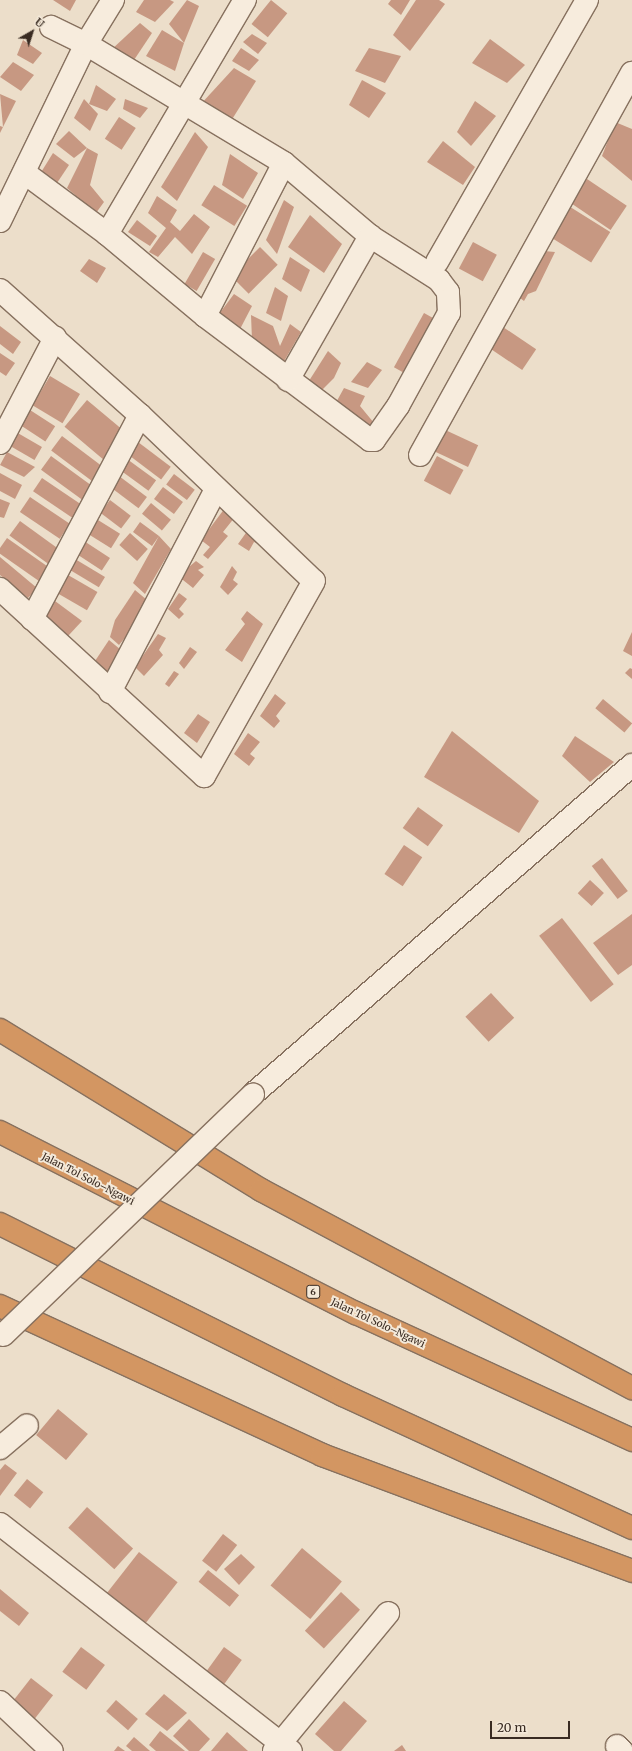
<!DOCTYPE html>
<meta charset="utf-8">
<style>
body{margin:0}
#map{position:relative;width:632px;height:1751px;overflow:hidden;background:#ecdeca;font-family:Merriweather,serif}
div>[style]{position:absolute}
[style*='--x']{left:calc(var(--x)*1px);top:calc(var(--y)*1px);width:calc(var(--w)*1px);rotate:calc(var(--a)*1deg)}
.building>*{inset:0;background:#c79882;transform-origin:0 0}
.roads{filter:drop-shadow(1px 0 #87715f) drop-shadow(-1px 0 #87715f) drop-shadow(0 1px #87715f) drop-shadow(0 -1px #87715f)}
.minor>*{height:22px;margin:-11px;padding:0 11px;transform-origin:11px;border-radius:11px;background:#f7ecdd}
.highway>*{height:22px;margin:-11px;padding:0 11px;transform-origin:11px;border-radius:11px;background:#d39662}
.bridges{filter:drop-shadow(1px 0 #87715f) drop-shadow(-1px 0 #87715f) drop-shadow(0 1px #87715f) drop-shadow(0 -1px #87715f)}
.minor-bridge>*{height:22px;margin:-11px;padding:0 11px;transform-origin:11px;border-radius:11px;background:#f7ecdd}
span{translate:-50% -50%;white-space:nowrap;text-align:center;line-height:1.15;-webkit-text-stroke:4px #f4e9d9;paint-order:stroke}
.shield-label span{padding:1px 3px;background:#f4e9d9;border:1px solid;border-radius:3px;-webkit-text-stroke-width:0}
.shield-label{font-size:9px;color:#392b22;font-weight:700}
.street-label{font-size:10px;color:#392b22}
.north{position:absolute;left:12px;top:12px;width:40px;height:40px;-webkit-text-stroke:3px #f4e9d9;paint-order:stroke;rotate:39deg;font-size:11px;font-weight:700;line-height:16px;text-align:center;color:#392b22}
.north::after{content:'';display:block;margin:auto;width:14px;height:18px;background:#392b22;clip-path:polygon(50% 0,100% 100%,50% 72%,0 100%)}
.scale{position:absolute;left:490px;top:1721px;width:80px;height:18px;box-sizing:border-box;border:2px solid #392b22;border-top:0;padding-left:5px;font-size:12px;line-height:14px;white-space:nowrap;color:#392b22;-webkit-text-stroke:3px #f4e9d9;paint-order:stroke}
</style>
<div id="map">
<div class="building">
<i style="clip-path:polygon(53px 0,76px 0,70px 11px)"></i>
<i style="clip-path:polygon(144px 0,170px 0,174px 2px,155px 22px,136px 12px)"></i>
<i style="clip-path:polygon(187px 0,199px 6px,184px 43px,169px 24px)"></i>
<i style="left:271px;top:0;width:21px;height:31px;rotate:39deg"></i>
<i style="clip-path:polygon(391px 0,410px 0,401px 15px,388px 4px)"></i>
<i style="clip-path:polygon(416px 0,439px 0,445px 4px,410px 51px,393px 35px)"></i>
<i style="clip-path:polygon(140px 23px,152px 33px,132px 63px,110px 51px)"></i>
<i style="clip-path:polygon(162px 30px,184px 43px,175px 71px,146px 56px)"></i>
<i style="clip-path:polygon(252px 34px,267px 43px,258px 54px,243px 42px)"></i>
<i style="clip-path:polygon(490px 39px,525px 65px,507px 83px,472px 63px)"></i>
<i style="clip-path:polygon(23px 40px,42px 53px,33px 64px,17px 55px)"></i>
<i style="clip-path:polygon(241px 48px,259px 60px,249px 71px,232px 61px)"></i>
<i style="clip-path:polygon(369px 48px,401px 56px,385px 83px,355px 71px)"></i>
<i style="clip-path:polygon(13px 62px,34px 75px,21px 91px,0 77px)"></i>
<i style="clip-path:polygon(234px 68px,256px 81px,231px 121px,200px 105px)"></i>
<i style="clip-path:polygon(362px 80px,386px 93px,369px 118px,349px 105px)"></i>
<i style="clip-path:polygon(96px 85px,116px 99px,107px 111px,89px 104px)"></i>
<i style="clip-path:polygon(0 94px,16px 101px,0 133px,0 126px,3px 127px)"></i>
<i style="clip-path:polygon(84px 99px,98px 114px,90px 131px,74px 118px)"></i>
<i style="clip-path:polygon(125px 99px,148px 108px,140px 118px,123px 109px)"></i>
<i style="clip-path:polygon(475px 101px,496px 116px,471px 146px,457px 132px)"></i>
<i style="left:119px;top:117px;width:20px;height:26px;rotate:33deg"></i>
<i style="clip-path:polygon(615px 122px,632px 129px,632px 181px,602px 156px)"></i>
<i style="clip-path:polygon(69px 131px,87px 148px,74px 158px,56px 144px)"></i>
<i style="clip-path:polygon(195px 132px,208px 147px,177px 201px,161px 187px)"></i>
<i style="clip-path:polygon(443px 141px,475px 167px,463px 185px,427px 162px)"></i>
<i style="clip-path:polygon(87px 148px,98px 154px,90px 185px,104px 202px,96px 213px,67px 188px)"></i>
<i style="clip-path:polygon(53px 153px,69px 165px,55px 186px,40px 174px)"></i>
<i style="clip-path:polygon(230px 154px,258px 173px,243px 199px,222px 185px)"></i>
<i style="left:587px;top:179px;width:48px;height:29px;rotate:34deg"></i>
<i style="left:214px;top:185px;width:39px;height:24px;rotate:32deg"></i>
<i style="clip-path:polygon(157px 196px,177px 210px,170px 222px,180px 231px,194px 214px,210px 227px,192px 254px,175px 237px,158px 257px,149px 252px,166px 228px,148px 213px)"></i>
<i style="clip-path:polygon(284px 200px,294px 207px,277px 254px,266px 240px)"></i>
<i style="left:567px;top:205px;width:51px;height:36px;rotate:32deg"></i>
<i style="clip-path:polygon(310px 215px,342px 244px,324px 273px,288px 247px)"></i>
<i style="clip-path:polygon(137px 220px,157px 236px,150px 246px,128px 232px)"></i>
<i style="left:473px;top:242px;width:27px;height:30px;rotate:28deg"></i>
<i style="left:260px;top:247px;width:25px;height:41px;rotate:45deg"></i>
<i style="clip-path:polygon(544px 251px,555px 252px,536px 291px,528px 294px,524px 301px,520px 298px)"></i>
<i style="left:203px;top:252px;width:14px;height:37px;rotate:30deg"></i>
<i style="clip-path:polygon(290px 257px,310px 270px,301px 292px,282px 279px)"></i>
<i style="clip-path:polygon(89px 259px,106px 268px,97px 283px,80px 271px)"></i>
<i style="clip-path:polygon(275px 287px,288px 296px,281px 321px,266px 313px)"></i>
<i style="clip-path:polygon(234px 294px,252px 306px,238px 333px,219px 314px)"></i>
<i style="left:424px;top:313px;width:18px;height:62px;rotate:29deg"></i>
<i style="clip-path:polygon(251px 315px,273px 326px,280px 346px,290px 324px,301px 332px,283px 363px,252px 340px)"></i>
<i style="clip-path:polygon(0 326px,21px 342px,13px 354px,0 344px)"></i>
<i style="left:503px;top:327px;width:40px;height:25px;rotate:34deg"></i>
<i style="clip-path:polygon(328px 351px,341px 363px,334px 378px,322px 390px,307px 384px)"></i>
<i style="clip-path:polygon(0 353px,15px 363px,6px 376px,0 372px)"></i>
<i style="clip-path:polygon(367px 362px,382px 370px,368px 388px,351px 382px)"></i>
<i style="left:50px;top:376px;width:35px;height:34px;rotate:31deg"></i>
<i style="clip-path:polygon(344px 388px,365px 396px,360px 406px,374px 423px,364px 435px,333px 408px)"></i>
<i style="left:87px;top:400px;width:55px;height:35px;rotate:40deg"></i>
<i style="left:30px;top:410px;width:30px;height:18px;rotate:33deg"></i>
<i style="left:441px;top:428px;width:41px;height:24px;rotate:25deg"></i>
<i style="left:16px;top:432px;width:30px;height:15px;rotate:30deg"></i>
<i style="left:62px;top:436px;width:54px;height:18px;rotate:37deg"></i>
<i style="left:138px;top:442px;width:41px;height:16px;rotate:37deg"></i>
<i style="clip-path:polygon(7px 452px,35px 467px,24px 477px,0 465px)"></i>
<i style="left:51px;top:456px;width:56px;height:17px;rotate:36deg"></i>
<i style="left:437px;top:456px;width:30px;height:28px;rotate:28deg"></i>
<i style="left:127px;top:459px;width:36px;height:13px;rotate:36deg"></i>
<i style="clip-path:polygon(0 473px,22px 485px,15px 499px,0 491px)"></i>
<i style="left:174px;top:474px;width:26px;height:13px;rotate:37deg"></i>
<i style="left:119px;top:476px;width:35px;height:14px;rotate:37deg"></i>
<i style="left:42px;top:478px;width:50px;height:16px;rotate:34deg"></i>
<i style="left:163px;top:487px;width:25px;height:15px;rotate:37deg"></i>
<i style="left:30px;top:497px;width:48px;height:18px;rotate:34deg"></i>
<i style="clip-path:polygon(0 499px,10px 503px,4px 518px,0 517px)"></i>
<i style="left:110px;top:500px;width:26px;height:16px;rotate:37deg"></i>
<i style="left:151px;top:503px;width:26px;height:14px;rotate:40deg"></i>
<i style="clip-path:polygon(225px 508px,235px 517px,223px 532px,228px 536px,208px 559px,203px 555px,210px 547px,201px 540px)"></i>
<i style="left:98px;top:520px;width:26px;height:17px;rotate:32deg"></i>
<i style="left:20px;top:521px;width:52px;height:18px;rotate:36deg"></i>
<i style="clip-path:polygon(140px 522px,159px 536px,171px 549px,145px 594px,133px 583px,159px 536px,152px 546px,133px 532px)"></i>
<i style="clip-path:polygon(248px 530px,261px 545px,254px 542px,249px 551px,238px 544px)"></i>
<i style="left:130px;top:533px;width:24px;height:16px;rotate:42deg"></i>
<i style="left:7px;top:538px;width:60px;height:17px;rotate:35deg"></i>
<i style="left:84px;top:541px;width:31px;height:15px;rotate:33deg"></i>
<i style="clip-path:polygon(0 557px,37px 588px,28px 598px,0 575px)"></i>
<i style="left:75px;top:559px;width:35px;height:12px;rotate:31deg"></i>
<i style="clip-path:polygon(196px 561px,204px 567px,198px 570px,204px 575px,193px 588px,178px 576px)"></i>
<i style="clip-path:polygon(232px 566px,237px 572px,233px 580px,238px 584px,228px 595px,220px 587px)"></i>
<i style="left:68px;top:575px;width:34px;height:21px;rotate:30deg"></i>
<i style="clip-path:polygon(135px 590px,147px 600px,133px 628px,119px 645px,110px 637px,115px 620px)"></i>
<i style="clip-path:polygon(179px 593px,187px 599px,179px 609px,184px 614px,179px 619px,168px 609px)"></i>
<i style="clip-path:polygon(55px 601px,82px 621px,68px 636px,43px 621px)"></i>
<i style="clip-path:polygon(247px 611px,263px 624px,242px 662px,225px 650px,245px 624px,241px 619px)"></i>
<i style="clip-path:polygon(632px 632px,632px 656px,623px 651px)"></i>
<i style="clip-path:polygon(158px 634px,166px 638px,159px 650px,163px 655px,144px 676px,135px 667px)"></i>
<i style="clip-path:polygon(109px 640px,121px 650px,106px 673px,95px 661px)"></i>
<i style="clip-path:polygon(190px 647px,197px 652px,184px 669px,179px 663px)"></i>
<i style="clip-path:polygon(630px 668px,632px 669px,632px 679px,625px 673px)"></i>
<i style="clip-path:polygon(174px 671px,179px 674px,169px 687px,165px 684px)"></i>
<i style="clip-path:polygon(275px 694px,286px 703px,276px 716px,280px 721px,274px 728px,260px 716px)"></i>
<i style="left:603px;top:699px;width:38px;height:12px;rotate:40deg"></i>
<i style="clip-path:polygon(198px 714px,210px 722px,197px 743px,184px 733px)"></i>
<i style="clip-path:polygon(452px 731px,539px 801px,519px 833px,424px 777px)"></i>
<i style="clip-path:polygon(248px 733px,260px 742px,250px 754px,255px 758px,249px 766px,234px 754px)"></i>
<i style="clip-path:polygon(575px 736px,614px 762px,590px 782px,562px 756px)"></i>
<i style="left:418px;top:807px;width:31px;height:26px;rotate:36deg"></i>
<i style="left:404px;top:845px;width:22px;height:35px;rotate:34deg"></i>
<i style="left:602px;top:858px;width:42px;height:13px;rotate:52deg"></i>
<i style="left:590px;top:880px;width:19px;height:18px;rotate:43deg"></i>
<i style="clip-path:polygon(632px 914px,632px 965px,618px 975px,593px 943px)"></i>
<i style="left:562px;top:918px;width:84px;height:29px;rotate:52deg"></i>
<i style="left:491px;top:993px;width:34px;height:35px;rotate:47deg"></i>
<i style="left:58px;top:1409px;width:39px;height:34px;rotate:40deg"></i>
<i style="clip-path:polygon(5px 1464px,17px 1473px,0 1496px,0 1470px)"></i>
<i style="left:27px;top:1479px;width:21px;height:21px;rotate:39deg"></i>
<i style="left:87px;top:1507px;width:62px;height:28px;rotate:42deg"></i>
<i style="left:223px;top:1534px;width:18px;height:34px;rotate:38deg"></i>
<i style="left:302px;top:1548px;width:52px;height:49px;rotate:40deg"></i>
<i style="left:139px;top:1552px;width:49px;height:54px;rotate:38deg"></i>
<i style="clip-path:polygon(241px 1554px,255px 1567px,239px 1585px,224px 1569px)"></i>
<i style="left:208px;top:1570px;width:40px;height:15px;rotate:39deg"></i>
<i style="clip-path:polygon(0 1589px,29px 1613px,19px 1626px,0 1611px)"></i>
<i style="left:341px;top:1592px;width:26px;height:53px;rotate:43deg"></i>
<i style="left:81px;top:1647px;width:30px;height:31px;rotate:37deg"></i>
<i style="left:224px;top:1647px;width:22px;height:32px;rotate:36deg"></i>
<i style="left:31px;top:1678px;width:28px;height:38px;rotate:38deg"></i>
<i style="clip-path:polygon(164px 1694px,187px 1713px,167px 1731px,145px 1714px)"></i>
<i style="left:116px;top:1700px;width:29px;height:15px;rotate:41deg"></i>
<i style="clip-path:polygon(344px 1701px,367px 1721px,341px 1751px,334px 1751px,315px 1734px)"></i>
<i style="clip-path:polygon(189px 1719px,210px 1739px,199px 1751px,189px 1751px,173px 1736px)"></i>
<i style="clip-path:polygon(160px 1731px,185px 1751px,156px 1751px,149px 1745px)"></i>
<i style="clip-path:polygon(227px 1732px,248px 1751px,211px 1751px)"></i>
<i style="clip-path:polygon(134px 1737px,150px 1751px,132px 1751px,126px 1746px)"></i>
<i style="clip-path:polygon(402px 1745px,406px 1751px,394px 1751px)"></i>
<i style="clip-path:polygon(118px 1746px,125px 1751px,114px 1751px)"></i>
</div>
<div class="roads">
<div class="minor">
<i style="--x:26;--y:174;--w:101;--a:36.5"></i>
<i style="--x:107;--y:234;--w:128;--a:39.9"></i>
<i style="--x:205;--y:316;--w:206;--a:36.9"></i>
<i style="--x:370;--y:440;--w:4;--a:0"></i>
<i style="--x:374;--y:440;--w:42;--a:-54.8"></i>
<i style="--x:398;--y:406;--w:106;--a:-61.3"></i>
<i style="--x:449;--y:313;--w:21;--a:-93"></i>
<i style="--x:448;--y:292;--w:15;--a:-127"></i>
<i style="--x:439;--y:280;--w:82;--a:-147.5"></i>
<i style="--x:370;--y:236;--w:113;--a:-139.7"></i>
<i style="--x:284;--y:163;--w:231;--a:-149"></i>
<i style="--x:86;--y:44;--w:39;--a:-154"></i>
<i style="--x:0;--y:221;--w:197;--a:-64.1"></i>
<i style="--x:86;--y:44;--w:52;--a:-58.5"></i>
<i style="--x:107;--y:234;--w:272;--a:-59.5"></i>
<i style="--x:437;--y:262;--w:302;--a:-60.2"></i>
<i style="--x:0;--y:290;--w:188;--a:41.8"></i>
<i style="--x:140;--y:415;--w:240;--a:43.7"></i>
<i style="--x:314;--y:581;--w:224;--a:119.4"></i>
<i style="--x:204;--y:776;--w:277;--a:-137.5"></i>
<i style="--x:205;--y:316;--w:172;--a:-62.7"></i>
<i style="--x:288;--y:380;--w:166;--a:-60.3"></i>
<i style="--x:0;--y:443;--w:119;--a:-62.4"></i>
<i style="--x:420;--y:455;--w:437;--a:-61"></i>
<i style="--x:32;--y:619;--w:231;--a:-62.1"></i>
<i style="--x:110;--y:692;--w:229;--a:-62.4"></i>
<i style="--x:253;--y:1094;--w:502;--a:-40.96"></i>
<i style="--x:0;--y:1448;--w:35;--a:-40"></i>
<i style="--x:0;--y:1524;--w:369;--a:38"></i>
<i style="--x:0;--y:1702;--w:71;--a:43.3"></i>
<i style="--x:617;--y:1746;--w:7;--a:45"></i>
<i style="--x:274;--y:1751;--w:179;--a:-50.4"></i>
</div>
<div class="highway">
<i style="--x:0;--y:1030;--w:306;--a:31.5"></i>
<i style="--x:261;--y:1190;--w:421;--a:28.1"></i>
<i style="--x:0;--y:1132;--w:399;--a:27"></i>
<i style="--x:356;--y:1313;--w:304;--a:24.7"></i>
<i style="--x:0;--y:1224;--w:383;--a:26.5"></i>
<i style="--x:343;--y:1395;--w:318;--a:24.7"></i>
<i style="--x:0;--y:1306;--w:355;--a:24.8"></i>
<i style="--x:322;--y:1455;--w:331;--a:20.5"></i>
</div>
</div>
<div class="bridges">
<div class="minor-bridge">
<i style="--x:3;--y:1335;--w:347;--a:-43.9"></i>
</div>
</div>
<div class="shield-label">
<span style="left:313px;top:1292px">6</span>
</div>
<div class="street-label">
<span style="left:88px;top:1179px;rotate:27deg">Jalan Tol Solo–Ngawi</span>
<span style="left:378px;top:1323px;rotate:25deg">Jalan Tol Solo–Ngawi</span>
</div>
<div class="north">U</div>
<div class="scale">20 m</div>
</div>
